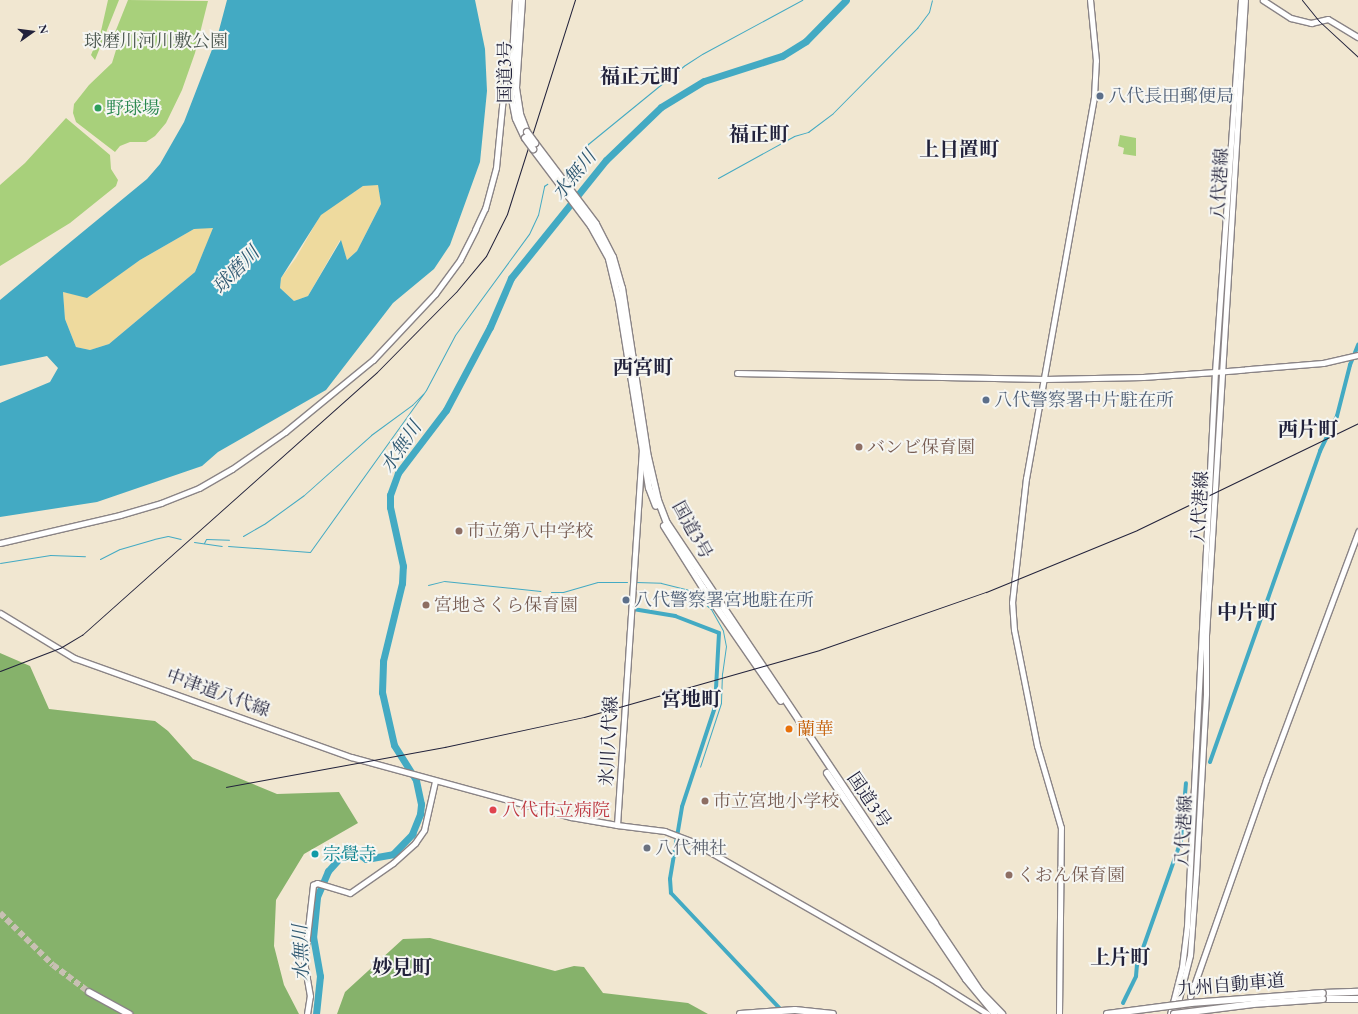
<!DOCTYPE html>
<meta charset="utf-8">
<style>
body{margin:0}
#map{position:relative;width:1358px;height:1014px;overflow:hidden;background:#f1e7d1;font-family:"EB Garamond","Noto Serif JP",serif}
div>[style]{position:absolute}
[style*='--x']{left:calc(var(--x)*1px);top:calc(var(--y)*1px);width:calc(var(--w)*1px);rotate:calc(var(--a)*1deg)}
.green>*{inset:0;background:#a8d07b}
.forest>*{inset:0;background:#86b26b}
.sand>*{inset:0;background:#eeda9e}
.water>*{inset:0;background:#43aac3}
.stream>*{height:1px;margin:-0.5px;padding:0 0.5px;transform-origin:0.5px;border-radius:0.5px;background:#43aac3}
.canal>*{height:4px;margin:-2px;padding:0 2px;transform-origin:2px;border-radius:2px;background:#43aac3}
.river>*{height:7px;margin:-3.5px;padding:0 3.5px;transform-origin:3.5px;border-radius:3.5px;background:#43aac3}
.motorway-tunnel>*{height:6px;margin-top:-3px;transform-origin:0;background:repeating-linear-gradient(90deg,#c8c0b3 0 6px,transparent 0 9px)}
.roads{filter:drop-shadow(1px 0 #8a8486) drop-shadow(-1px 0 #8a8486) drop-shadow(0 1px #8a8486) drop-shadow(0 -1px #8a8486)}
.tertiary>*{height:4.5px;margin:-2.25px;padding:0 2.25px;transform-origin:2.25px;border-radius:2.25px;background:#fff}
.secondary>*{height:5px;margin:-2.5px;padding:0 2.5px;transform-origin:2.5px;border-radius:2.5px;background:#fff}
.trunk>*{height:6px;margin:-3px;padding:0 3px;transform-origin:3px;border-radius:3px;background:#fff}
.motorway>*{height:6px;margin:-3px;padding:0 3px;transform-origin:3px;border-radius:3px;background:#fff}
.rail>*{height:1px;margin:-0.5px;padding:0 0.5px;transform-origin:0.5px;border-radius:0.5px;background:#22223b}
.bridges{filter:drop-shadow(1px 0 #8a8486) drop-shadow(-1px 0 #8a8486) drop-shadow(0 1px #8a8486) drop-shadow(0 -1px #8a8486)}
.trunk-bridge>*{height:6px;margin:-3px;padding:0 3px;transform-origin:3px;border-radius:3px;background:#fff}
.motorway-bridge>*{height:6px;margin:-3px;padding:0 3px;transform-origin:3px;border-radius:3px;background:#fff}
.dots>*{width:11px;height:11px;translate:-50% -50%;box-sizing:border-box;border:2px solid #f6f6f2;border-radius:50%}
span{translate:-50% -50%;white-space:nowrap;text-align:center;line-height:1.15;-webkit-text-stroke:4px #f6f6f2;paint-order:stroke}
.park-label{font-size:18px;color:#4a564e}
.street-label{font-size:18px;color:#22223b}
.service-label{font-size:18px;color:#4e5e75}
.left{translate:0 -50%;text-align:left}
.leisure-label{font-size:18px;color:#27864d}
.education-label{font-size:18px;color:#785e54}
.food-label{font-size:18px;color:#c56008}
.health-label{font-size:18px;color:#be3a42}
.worship-label{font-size:18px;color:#5b616d}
.culture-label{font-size:18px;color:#0d838f}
.water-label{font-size:19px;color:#2f5871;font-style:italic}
.quarter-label{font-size:20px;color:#22223b;font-weight:700}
.north{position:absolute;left:12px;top:12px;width:40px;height:40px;-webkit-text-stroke:3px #f6f6f2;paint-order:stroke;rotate:76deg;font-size:11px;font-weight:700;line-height:16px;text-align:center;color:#22223b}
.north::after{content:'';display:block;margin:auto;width:14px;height:18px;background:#22223b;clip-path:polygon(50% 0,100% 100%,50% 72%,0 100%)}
</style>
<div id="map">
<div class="green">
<i style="clip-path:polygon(108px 0,119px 0,95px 60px,91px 55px,101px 31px)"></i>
<i style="clip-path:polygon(128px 0,208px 1px,195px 53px,182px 90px,166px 123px,155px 136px,146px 142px,130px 142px,120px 146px,115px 152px,76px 122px,73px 113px,74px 104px,89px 85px,112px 63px,116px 50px,114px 35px)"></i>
<i style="clip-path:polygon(66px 118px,110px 155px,111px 169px,118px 180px,116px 186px,70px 223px,0 266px,0 185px,25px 163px)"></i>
<i style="clip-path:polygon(1120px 135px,1136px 138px,1136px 156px,1123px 154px,1124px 148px,1118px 146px)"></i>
</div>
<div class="forest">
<i style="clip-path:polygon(0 653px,30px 666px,49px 709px,155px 721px,168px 731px,193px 759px,277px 794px,339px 792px,358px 823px,304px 854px,276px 900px,274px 946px,284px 985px,299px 1014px,0 1014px)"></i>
<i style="clip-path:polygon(430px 938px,555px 971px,574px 966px,584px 967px,603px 993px,688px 1003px,708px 1014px,337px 1014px,345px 992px,403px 939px)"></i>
</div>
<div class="sand">
<i style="clip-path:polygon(378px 184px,381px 204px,357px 251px,347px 260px,340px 240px,308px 296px,294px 301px,280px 288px,281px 278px,296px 258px,321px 214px,363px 186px)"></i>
<i style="clip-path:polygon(214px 227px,195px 272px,109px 344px,90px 350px,76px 347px,65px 319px,63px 292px,87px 297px,140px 260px,194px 229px)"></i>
</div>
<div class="water">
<i style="clip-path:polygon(evenodd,227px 0,475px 0,485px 49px,487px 91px,480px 162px,450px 245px,434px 269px,393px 303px,326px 390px,218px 452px,202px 466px,97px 502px,0 517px,0 403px,50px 382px,58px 368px,47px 356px,0 366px,0 300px,147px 179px,160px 164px,184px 122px,218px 34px,227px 0,378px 185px,381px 204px,357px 251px,347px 260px,341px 240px,308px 296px,294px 301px,280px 288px,281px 278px,321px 215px,363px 186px,378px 185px,227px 0,213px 228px,195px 272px,109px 344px,90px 350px,76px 347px,65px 319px,63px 292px,87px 298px,140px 260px,194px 229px,213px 228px)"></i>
</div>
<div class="stream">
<i style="--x:567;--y:174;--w:37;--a:-55"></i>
<i style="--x:588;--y:144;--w:125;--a:-39.2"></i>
<i style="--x:685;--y:65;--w:20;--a:-33"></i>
<i style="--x:702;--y:54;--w:114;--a:-28.4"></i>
<i style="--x:718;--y:178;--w:87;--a:-28.9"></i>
<i style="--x:794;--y:136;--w:15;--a:-16"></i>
<i style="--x:808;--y:132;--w:31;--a:-37"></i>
<i style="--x:833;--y:113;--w:120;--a:-45.3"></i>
<i style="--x:917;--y:28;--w:20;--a:-53"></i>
<i style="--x:929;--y:12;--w:12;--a:-76"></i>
<i style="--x:243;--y:536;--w:24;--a:-30"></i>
<i style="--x:264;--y:524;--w:49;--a:-35.9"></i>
<i style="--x:304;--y:495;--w:90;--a:-41.8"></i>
<i style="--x:371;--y:435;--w:51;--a:-36.2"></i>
<i style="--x:412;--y:405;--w:16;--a:-45"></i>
<i style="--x:194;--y:542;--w:28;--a:8"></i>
<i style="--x:204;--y:543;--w:4;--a:-63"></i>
<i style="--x:206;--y:539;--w:23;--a:2"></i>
<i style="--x:228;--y:546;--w:82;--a:4.2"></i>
<i style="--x:310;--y:552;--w:199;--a:-54.4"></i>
<i style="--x:426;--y:390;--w:62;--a:-62.2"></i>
<i style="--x:455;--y:335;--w:125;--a:-53.8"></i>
<i style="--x:529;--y:234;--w:21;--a:-65"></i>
<i style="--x:538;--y:215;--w:30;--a:-78"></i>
<i style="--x:544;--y:186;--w:4;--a:-34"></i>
<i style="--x:100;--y:559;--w:22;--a:-27"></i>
<i style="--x:120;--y:549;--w:35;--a:-16"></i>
<i style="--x:154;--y:539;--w:14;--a:-12"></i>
<i style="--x:168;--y:536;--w:13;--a:13"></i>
<i style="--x:0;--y:563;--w:51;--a:-9.1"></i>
<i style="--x:50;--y:555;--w:35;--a:2"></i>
<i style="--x:636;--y:582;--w:25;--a:2"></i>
<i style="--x:661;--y:583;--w:29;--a:14"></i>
<i style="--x:689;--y:590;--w:29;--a:41"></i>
<i style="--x:711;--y:609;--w:25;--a:61"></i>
<i style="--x:723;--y:631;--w:15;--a:79"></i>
<i style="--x:726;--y:646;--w:27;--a:98"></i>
<i style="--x:722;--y:673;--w:30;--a:92"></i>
<i style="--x:721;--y:703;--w:67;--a:108.2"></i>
<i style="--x:402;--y:583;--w:3;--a:0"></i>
<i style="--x:428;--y:585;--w:16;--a:-14"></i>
<i style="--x:444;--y:581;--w:97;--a:5.9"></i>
<i style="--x:551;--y:592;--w:12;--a:0"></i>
<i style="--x:563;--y:592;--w:36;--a:-16"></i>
<i style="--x:598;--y:582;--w:29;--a:0"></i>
</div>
<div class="canal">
<i style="--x:633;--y:609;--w:43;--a:9.5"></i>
<i style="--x:675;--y:616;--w:47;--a:21.1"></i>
<i style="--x:719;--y:633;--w:74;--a:93.1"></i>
<i style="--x:715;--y:707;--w:105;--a:108.3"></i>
<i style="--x:682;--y:807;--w:73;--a:99.5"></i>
<i style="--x:670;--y:879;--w:14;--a:86"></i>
<i style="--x:671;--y:893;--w:166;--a:46.7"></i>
<i style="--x:1210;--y:762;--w:330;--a:-70.5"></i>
<i style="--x:1320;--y:451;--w:39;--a:-64"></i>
<i style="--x:1337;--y:416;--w:53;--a:-75.7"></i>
<i style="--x:1350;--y:365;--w:22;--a:-68"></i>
<i style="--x:1123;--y:1003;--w:30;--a:-64"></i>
<i style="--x:1136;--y:976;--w:11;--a:-85"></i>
<i style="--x:1137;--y:965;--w:132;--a:-70.5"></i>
<i style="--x:1181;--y:841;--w:58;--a:-85.1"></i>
</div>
<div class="river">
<i style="--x:316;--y:1014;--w:38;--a:-84"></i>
<i style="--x:320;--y:976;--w:39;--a:-100"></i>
<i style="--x:313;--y:938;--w:41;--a:-84.4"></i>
<i style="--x:317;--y:897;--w:28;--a:-67"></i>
<i style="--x:328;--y:871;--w:28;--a:-48"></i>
<i style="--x:347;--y:850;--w:9;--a:13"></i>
<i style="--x:356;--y:852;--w:12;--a:35"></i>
<i style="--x:366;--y:859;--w:27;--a:-10"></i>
<i style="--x:393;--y:854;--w:28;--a:-46"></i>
<i style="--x:412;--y:834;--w:22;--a:-68"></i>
<i style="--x:420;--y:814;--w:10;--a:-84"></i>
<i style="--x:421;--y:804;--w:25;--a:-102"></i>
<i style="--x:416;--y:780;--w:41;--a:-122.2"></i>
<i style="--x:394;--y:745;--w:54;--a:-102.8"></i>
<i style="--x:382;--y:692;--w:31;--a:-88"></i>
<i style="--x:383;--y:661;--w:80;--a:-76.3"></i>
<i style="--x:402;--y:583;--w:17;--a:-87"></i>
<i style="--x:403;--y:566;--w:60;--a:-102.4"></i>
<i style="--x:390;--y:507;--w:12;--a:-90"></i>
<i style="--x:390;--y:495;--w:23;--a:-70"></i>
<i style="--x:398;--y:473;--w:79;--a:-52.7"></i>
<i style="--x:446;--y:410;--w:94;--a:-62.1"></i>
<i style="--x:490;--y:327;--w:53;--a:-66.8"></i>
<i style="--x:511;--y:278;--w:151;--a:-51.2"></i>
<i style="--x:606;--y:160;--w:76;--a:-43.9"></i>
<i style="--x:661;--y:107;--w:50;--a:-31.2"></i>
<i style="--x:704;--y:81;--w:82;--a:-17.8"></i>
<i style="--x:782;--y:56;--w:28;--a:-32"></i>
<i style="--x:806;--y:41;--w:57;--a:-45.7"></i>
</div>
<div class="motorway-tunnel">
<i style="--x:0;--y:913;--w:74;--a:44.5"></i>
<i style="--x:53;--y:965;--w:45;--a:36.9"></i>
</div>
<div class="roads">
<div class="tertiary">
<i style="--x:1263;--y:0;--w:33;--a:33"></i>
<i style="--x:1291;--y:18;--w:21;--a:14"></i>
<i style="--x:1311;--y:23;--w:17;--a:-13"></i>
<i style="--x:1328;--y:19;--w:35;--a:31"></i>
<i style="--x:737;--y:373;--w:308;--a:1.1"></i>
<i style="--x:1045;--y:379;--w:98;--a:-1.2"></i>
<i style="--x:1143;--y:377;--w:72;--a:-4"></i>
<i style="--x:0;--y:543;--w:123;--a:-13.1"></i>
<i style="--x:120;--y:515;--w:43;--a:-16.3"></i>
<i style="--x:161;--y:503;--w:41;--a:-21.5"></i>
<i style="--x:199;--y:488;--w:38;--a:-30"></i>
<i style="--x:232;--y:469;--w:65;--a:-34.9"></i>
<i style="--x:285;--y:432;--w:114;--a:-39.3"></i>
<i style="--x:373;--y:360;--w:91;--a:-46.8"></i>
<i style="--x:435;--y:294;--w:42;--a:-53.7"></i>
<i style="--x:460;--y:260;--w:34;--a:-63"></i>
<i style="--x:475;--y:230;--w:23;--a:-65"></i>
<i style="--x:485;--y:209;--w:42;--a:-75"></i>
<i style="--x:496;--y:168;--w:92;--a:-84.4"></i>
<i style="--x:617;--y:825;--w:48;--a:7.1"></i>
<i style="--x:665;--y:831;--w:30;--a:21"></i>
<i style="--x:693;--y:842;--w:281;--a:29.8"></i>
<i style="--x:937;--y:982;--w:60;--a:32.1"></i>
<i style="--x:1190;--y:997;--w:230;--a:-70.7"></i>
<i style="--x:1266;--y:780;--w:265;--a:-69.6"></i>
<i style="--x:1059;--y:1014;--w:186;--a:-89.4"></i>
<i style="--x:1061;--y:828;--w:85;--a:-106.3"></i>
<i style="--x:1037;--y:746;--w:118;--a:-101.2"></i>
<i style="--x:1014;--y:630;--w:27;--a:-94"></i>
<i style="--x:1012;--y:603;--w:125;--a:-83.6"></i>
<i style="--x:1026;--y:479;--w:388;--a:-79.9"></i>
<i style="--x:1094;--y:97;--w:36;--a:-87"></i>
<i style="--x:1096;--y:61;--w:61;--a:-95.6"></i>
</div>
<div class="secondary">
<i style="--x:1215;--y:372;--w:108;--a:-4.8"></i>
<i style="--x:1323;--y:363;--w:36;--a:-13"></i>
<i style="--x:0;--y:613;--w:87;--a:31.3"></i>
<i style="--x:74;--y:658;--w:294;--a:19.7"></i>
<i style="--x:351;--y:757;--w:228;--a:15.3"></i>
<i style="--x:571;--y:817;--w:47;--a:9.9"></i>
<i style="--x:617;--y:825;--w:381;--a:-86.2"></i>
<i style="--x:307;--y:1014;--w:18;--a:-81"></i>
<i style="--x:310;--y:996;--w:34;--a:-100"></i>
<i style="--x:304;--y:963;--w:79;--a:-83.4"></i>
<i style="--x:313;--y:885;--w:4;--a:-27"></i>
<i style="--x:317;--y:883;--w:34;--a:17"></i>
<i style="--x:350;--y:893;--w:52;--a:-34.9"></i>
<i style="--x:393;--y:863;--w:30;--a:-42"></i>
<i style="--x:415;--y:843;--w:16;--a:-55"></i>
<i style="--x:424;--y:830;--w:50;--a:-77.3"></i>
<i style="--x:1170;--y:1014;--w:49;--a:-75.7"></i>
<i style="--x:1182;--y:967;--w:41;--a:-83"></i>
<i style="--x:1187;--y:926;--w:555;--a:-87.11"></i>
<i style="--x:1215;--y:372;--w:373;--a:-86"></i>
<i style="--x:1175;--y:1014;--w:61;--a:-75.7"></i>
<i style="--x:1190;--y:955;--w:82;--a:-85.8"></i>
<i style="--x:1196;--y:873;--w:180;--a:-86.8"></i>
<i style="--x:1206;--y:693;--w:58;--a:-90"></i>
<i style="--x:1206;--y:635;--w:636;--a:-86.49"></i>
</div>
<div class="trunk">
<i style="--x:516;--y:0;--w:94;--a:93"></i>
<i style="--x:511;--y:94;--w:25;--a:79"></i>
<i style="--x:516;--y:119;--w:21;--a:65"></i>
<i style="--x:522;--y:0;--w:88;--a:93.9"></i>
<i style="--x:516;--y:88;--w:26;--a:81"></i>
<i style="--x:520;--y:114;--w:19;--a:69"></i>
<i style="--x:535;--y:143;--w:101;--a:53"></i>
<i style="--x:596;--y:224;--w:37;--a:63"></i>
<i style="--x:613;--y:257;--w:32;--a:74"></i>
<i style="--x:622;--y:288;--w:171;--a:81.3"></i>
<i style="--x:648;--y:457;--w:44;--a:76.9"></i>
<i style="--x:658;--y:500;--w:25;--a:69"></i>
<i style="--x:667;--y:523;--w:482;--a:56.2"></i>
<i style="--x:935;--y:924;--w:81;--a:56.1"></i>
<i style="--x:980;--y:991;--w:32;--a:46"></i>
<i style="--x:533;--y:149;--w:96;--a:53"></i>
<i style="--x:591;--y:226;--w:38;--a:61"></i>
<i style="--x:609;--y:259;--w:43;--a:76.6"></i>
<i style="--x:619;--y:301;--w:189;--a:80.9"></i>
<i style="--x:649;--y:488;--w:19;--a:69"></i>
<i style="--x:664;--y:526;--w:73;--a:57.8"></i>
<i style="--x:703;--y:588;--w:137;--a:55.4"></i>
<i style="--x:827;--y:773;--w:249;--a:56"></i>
<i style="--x:966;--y:979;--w:45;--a:50.4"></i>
</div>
<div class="motorway">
<i style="--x:89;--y:992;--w:46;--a:28.8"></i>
<i style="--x:1323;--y:993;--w:35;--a:-2"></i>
<i style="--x:1323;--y:999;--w:35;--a:0"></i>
<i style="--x:740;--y:1014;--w:55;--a:-4.2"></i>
<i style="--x:795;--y:1010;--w:38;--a:6"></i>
</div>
</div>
<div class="rail">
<i style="--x:1302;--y:0;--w:27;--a:51"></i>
<i style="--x:1319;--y:21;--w:53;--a:42.7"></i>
<i style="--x:0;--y:671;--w:64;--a:-21"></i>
<i style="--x:60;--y:648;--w:26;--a:-31"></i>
<i style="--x:82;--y:635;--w:395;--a:-41.7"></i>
<i style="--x:377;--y:372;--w:112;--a:-45.4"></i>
<i style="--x:456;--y:292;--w:47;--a:-50.2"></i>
<i style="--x:486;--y:256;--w:47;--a:-63.4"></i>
<i style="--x:507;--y:214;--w:225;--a:-72.4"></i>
<i style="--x:226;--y:787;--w:223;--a:-10.4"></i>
<i style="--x:445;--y:747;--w:142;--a:-12.2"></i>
<i style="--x:584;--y:717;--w:244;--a:-15.9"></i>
<i style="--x:819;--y:650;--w:177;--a:-19.2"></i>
<i style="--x:986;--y:592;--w:163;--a:-22.3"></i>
<i style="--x:1137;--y:530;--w:246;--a:-25.8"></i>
</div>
<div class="bridges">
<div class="trunk-bridge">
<i style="--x:527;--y:132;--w:14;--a:54"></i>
<i style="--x:525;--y:138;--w:14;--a:54"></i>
</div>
<div class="motorway-bridge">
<i style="--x:1107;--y:1014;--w:85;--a:-7.5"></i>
<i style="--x:1191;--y:1003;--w:132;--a:-4.3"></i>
<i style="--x:1174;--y:1014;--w:80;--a:-7.2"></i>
<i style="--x:1253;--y:1004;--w:70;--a:-4.1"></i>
</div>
</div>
<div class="dots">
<i style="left:1100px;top:96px;background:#5c6f8a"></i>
<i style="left:98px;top:108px;background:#2e9e5b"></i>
<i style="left:986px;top:400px;background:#5c6f8a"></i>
<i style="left:859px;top:447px;background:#8d6e63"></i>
<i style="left:459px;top:531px;background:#8d6e63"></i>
<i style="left:626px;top:600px;background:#5c6f8a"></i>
<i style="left:426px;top:605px;background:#8d6e63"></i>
<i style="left:789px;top:729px;background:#e8710a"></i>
<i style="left:705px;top:801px;background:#8d6e63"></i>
<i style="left:493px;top:810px;background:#e0444e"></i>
<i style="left:647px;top:848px;background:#6b7280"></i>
<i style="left:315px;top:854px;background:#0f9aa8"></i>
<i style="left:1009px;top:875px;background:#8d6e63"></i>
</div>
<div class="park-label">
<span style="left:156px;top:41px">球磨川河川敷公園</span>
</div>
<div class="street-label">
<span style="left:505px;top:72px;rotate:-90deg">国道3号</span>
<span style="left:1220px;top:184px;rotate:-87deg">八代港線</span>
<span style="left:1200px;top:507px;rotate:-87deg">八代港線</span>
<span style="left:692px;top:530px;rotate:61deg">国道3号</span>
<span style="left:218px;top:693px;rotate:20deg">中津道八代線</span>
<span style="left:609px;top:741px;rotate:-87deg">氷川八代線</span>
<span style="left:869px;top:800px;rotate:56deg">国道3号</span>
<span style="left:1184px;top:831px;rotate:-87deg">八代港線</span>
<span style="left:1231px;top:985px;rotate:-5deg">九州自動車道</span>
</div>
<div class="service-label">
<span class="left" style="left:1108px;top:96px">八代長田郵便局</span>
<span class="left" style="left:994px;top:400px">八代警察署中片駐在所</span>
<span class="left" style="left:634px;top:600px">八代警察署宮地駐在所</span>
</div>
<div class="leisure-label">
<span class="left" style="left:106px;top:108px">野球場</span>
</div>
<div class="education-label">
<span class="left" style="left:867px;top:447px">バンビ保育園</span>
<span class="left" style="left:467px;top:531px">市立第八中学校</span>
<span class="left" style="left:434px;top:605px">宮地さくら保育園</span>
<span class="left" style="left:713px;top:801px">市立宮地小学校</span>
<span class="left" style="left:1017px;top:875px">くおん保育園</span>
</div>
<div class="food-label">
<span class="left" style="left:797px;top:729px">蘭華</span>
</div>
<div class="health-label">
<span class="left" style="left:502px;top:810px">八代市立病院</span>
</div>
<div class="worship-label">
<span class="left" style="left:655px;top:848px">八代神社</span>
</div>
<div class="culture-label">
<span class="left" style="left:323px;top:854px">宗覺寺</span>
</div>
<div class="water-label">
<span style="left:574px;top:175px;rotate:-51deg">水無川</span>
<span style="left:236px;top:270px;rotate:-46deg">球磨川</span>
<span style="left:401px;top:447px;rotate:-56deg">水無川</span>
<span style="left:301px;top:953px;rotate:-92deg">水無川</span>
</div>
<div class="quarter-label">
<span style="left:640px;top:76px">福正元町</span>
<span style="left:759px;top:134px">福正町</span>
<span style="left:959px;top:149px">上日置町</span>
<span style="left:643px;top:367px">西宮町</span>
<span style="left:1308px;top:429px">西片町</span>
<span style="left:1247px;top:612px">中片町</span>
<span style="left:691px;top:699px">宮地町</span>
<span style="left:1120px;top:957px">上片町</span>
<span style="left:402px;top:967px">妙見町</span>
</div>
<div class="north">N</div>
</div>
